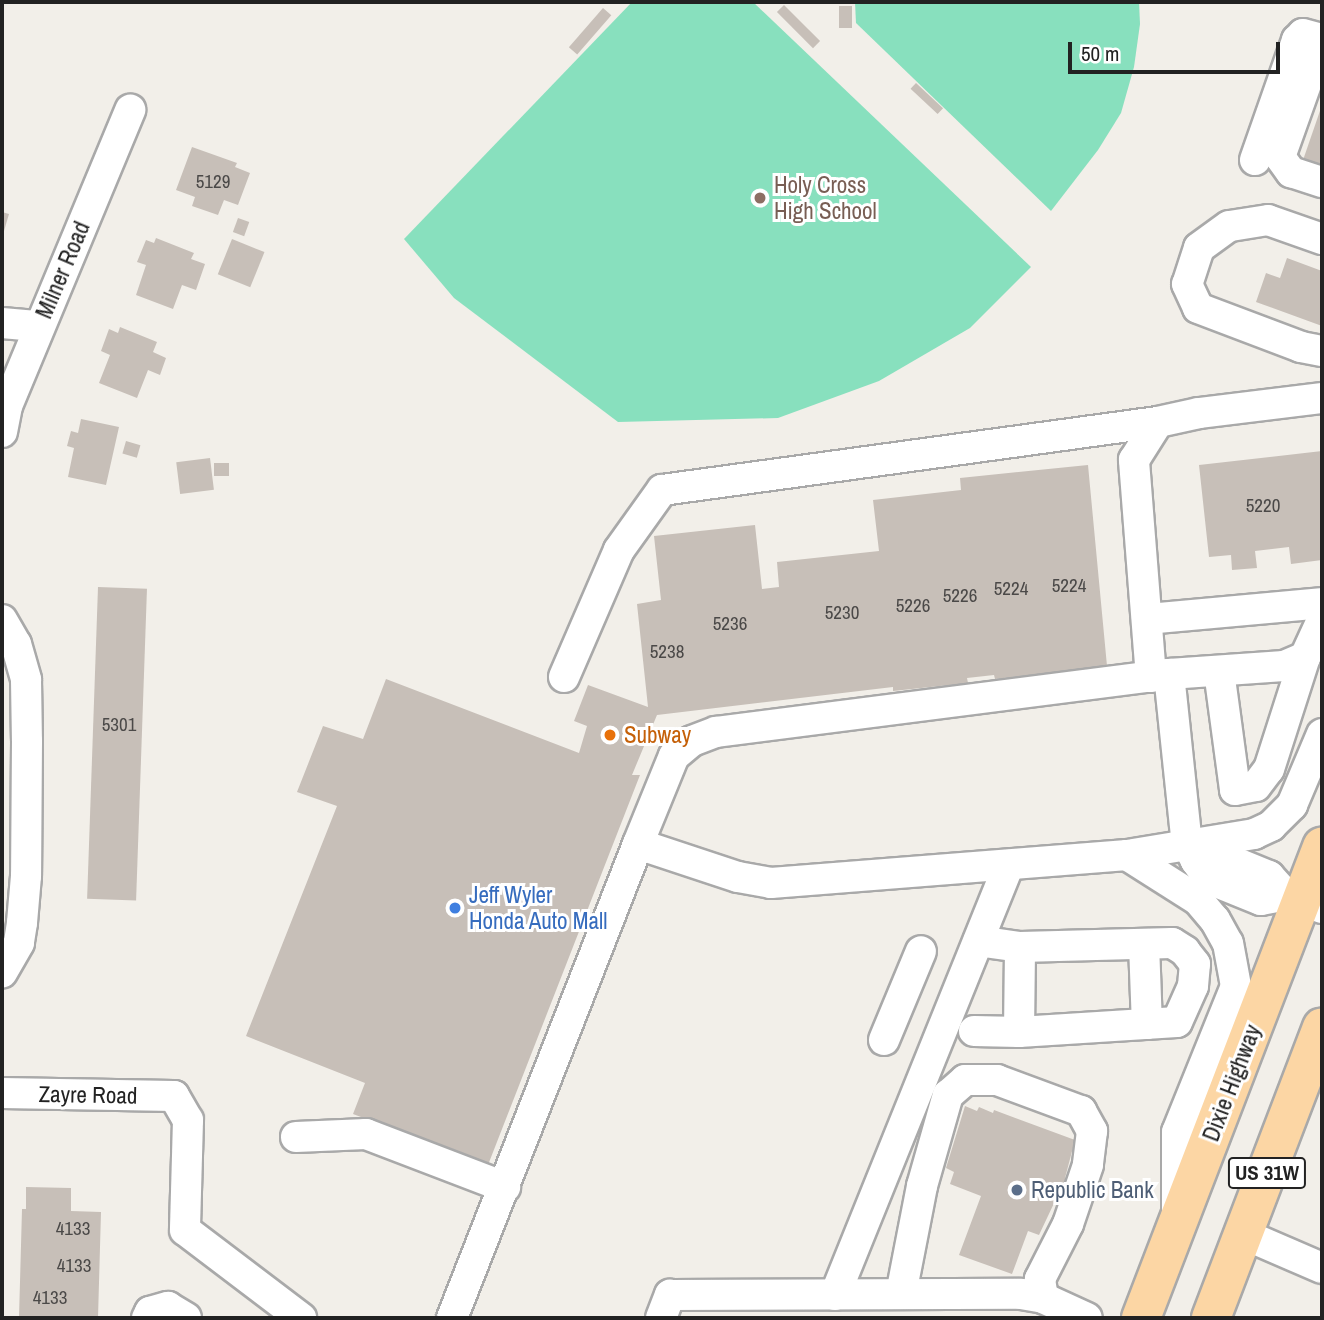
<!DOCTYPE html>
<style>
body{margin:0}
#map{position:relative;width:1324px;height:1320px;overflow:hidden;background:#f2efe9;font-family:"Archivo Narrow",sans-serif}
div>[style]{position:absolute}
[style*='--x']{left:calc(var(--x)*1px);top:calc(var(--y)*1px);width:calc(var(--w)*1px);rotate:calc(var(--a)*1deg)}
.pitch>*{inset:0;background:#88e0be}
.building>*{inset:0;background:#c7bfb8;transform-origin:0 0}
.roads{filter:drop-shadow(2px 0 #a9a9a9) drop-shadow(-2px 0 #a9a9a9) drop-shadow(0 2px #a9a9a9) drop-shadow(0 -2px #a9a9a9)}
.minor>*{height:30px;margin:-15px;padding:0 15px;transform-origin:15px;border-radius:15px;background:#fff}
.major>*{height:38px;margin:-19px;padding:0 19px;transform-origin:19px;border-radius:19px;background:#fcd6a4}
.dots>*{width:19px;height:19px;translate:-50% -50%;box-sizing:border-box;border:4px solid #fff;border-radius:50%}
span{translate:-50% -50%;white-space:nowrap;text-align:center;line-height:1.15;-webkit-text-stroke:6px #fff;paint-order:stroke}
.number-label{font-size:19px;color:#4b4948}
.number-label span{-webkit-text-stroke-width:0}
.shield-label span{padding:2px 5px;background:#fff;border:2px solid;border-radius:5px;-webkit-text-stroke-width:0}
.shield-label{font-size:21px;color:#222;font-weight:700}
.education-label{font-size:23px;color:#785e54}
.left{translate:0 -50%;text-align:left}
.street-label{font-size:23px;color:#222}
.food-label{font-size:23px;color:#c56008}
.shop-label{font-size:23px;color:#366cbe}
.service-label{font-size:23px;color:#4e5e75}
.frame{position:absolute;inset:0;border:4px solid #222;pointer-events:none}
.scale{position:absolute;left:1068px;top:42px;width:212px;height:32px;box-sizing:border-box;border:4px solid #222;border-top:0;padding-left:9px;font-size:21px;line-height:24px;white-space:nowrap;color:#222;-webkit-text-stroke:5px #fff;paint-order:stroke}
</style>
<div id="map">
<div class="pitch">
<i style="clip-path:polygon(632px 2px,753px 2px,1031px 267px,970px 328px,879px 381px,778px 418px,618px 422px,454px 298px,404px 239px)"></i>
<i style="clip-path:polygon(855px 2px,1139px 2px,1140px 24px,1134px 67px,1121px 113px,1098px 150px,1051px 211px,856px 23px)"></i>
</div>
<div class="building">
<i style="left:784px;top:5px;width:51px;height:10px;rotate:45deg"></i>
<i style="left:839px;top:6px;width:13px;height:22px"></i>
<i style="left:603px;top:8px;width:11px;height:52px;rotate:41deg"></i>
<i style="left:916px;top:83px;width:37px;height:8px;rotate:43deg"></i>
<i style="clip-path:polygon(1322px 105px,1322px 170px,1302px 163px)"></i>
<i style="clip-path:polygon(192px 147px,237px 163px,235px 167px,250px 173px,238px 205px,224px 200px,218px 215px,192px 206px,195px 197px,176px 190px)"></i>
<i style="clip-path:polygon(2px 212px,9px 214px,4px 231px,2px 231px)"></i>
<i style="left:238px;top:218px;width:12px;height:15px;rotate:20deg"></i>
<i style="clip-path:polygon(156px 238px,194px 253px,191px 259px,205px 264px,196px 290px,182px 285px,173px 309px,136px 295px,146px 265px,137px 262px,146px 240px,154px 243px)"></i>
<i style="left:232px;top:239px;width:35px;height:38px;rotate:22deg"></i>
<i style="clip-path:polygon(1287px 258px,1322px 271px,1322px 326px,1256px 302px,1266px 273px,1280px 278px)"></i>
<i style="clip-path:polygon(120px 327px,157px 342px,153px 352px,166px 358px,160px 375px,148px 370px,137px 398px,99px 383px,110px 355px,101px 351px,109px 329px,118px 333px)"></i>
<i style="clip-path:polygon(81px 419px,119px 427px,106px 485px,68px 477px,74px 448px,67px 446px,71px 431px,78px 433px)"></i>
<i style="left:126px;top:441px;width:15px;height:13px;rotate:16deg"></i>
<i style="clip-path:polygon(1322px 451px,1322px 560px,1291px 564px,1289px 547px,1255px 551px,1257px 568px,1232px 570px,1231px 555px,1209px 557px,1199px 465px)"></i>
<i style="left:210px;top:458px;width:32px;height:34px;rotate:83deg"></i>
<i style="left:214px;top:463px;width:15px;height:13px"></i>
<i style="clip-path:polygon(1088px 465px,1107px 666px,995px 679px,994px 675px,967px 678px,968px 683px,893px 691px,893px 687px,657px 715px,632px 775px,640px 775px,488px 1165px,353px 1114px,365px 1083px,246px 1036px,337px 806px,297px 792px,323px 726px,363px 739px,386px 679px,579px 753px,587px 726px,574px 721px,588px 685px,648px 707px,637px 604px,661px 600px,654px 536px,755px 525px,762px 589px,779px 587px,777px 562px,879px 551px,873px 500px,961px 490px,960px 478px)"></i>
<i style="left:98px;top:587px;width:49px;height:312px;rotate:2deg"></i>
<i style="clip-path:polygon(965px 1106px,977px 1111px,979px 1107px,993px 1113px,994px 1110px,1075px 1140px,1065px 1178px,1072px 1181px,1064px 1201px,1056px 1199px,1039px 1235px,1028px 1231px,1012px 1274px,959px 1255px,981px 1196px,950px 1184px,954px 1172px,946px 1168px)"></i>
<i style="clip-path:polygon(26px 1187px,71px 1188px,71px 1211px,101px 1212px,98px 1318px,19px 1318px,22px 1209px,26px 1209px)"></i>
</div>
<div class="roads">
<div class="minor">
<i style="--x:1322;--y:39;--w:125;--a:109.6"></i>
<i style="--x:1280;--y:157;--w:19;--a:54"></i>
<i style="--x:1291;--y:172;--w:33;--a:18"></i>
<i style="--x:1255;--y:160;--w:127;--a:-70.7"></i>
<i style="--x:1297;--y:40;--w:8;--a:-45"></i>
<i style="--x:1303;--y:34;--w:20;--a:15"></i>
<i style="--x:1322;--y:239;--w:57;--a:-160.6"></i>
<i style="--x:1268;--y:220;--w:39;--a:171"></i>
<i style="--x:1229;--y:226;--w:37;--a:144"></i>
<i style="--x:1199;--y:248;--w:38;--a:108"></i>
<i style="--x:1187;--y:284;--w:26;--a:65"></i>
<i style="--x:1198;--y:308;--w:110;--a:20.7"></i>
<i style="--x:1301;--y:347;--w:21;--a:11"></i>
<i style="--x:2;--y:323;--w:37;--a:5"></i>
<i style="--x:2;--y:432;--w:26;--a:-79"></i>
<i style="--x:7;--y:406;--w:321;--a:-67.4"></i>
<i style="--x:1147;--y:619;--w:176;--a:-5.2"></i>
<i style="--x:2;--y:620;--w:28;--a:60"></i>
<i style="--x:16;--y:644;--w:37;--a:74"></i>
<i style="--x:26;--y:680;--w:61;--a:89.1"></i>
<i style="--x:27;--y:741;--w:135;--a:90.4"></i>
<i style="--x:26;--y:876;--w:47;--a:94.9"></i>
<i style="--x:22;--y:923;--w:20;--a:99"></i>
<i style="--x:19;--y:943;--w:34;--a:120"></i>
<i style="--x:1219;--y:671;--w:120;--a:82.3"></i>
<i style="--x:1235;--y:790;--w:21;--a:-11"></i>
<i style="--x:1256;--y:786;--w:21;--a:-53"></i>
<i style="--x:1269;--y:769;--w:118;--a:-72.2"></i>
<i style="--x:1169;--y:674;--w:115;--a:-4"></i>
<i style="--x:1284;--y:666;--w:23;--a:-23"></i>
<i style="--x:1305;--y:657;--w:41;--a:-65.3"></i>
<i style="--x:564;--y:677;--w:138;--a:-66.6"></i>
<i style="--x:619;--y:550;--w:74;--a:-54.4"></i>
<i style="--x:662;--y:490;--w:501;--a:-7.81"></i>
<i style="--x:1151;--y:677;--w:218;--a:-94.5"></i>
<i style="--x:1134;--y:460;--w:45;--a:-57.7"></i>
<i style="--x:1158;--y:422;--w:42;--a:-12.4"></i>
<i style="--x:1199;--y:413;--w:124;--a:-7"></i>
<i style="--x:638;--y:844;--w:95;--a:-67.8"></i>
<i style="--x:674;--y:756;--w:23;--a:-40"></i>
<i style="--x:692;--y:741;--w:26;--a:-21"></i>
<i style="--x:716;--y:732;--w:457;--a:-7.3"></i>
<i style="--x:1169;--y:674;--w:171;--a:84"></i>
<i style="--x:1187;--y:844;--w:19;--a:62"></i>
<i style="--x:1196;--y:861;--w:22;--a:54"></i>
<i style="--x:1209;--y:879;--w:56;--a:22"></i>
<i style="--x:1261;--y:900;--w:25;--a:-11"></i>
<i style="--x:1286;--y:895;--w:38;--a:20"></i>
<i style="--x:1127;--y:855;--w:84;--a:32.4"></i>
<i style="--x:1198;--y:900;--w:26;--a:50"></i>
<i style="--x:1215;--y:920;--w:26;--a:61"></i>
<i style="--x:1228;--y:943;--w:44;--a:79.5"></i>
<i style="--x:1236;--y:986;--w:157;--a:112"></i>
<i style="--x:1177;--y:1132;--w:78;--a:90"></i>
<i style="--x:1196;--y:861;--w:26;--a:-9"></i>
<i style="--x:1222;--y:857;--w:51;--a:22"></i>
<i style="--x:1269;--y:876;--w:25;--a:48"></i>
<i style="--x:1144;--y:944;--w:80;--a:87.9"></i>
<i style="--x:974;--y:1031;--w:45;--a:1.3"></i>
<i style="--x:1019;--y:1032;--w:158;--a:-3.6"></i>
<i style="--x:1177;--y:1022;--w:39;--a:-66"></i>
<i style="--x:1193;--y:986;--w:22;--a:-85"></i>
<i style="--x:1195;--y:964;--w:16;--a:-128"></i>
<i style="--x:1185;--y:951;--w:15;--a:-148"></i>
<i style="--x:1172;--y:943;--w:152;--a:178.5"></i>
<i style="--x:1020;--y:947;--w:42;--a:-171.9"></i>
<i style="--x:1019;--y:1032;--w:85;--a:-89.3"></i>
<i style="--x:884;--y:1040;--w:96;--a:-67.4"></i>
<i style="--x:2;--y:1093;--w:172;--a:1"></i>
<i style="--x:174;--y:1096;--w:28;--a:60"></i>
<i style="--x:188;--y:1120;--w:110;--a:91.6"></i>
<i style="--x:185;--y:1230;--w:146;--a:37.2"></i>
<i style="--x:296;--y:1137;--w:70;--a:-2.5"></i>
<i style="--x:366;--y:1134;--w:149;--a:20.9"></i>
<i style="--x:1243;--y:1234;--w:86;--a:23.3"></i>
<i style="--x:901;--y:1294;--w:110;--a:-79"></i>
<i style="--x:922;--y:1186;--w:95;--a:-74.1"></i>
<i style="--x:948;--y:1095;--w:23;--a:-41"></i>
<i style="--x:965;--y:1080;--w:32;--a:0"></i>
<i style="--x:997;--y:1080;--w:90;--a:20.3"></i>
<i style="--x:1081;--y:1111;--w:23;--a:61"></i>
<i style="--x:1092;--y:1131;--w:34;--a:97"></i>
<i style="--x:1088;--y:1165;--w:62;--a:108.7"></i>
<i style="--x:1068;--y:1224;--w:62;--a:117"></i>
<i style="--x:1040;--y:1279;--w:19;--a:81"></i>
<i style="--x:835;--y:1295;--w:464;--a:-68"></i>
<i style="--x:147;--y:1318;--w:7;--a:-63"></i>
<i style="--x:150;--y:1312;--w:19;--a:-16"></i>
<i style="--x:168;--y:1307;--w:21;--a:31"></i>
<i style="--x:452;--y:1318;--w:509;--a:-68.57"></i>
<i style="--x:638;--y:844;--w:105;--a:18.3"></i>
<i style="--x:738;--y:877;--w:34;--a:10"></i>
<i style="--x:771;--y:883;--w:357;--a:-4.5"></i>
<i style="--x:1127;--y:855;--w:129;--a:-9.4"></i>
<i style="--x:1254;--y:834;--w:19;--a:-25"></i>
<i style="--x:1271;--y:826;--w:30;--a:-45"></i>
<i style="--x:1292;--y:805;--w:77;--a:-67.1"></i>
<i style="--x:661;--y:1318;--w:25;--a:-69"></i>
<i style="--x:670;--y:1295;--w:351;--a:-0.2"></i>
<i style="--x:1021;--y:1294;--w:22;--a:10"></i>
<i style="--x:1043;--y:1298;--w:48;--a:24.4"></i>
</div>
<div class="major">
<i style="--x:1141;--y:1318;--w:505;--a:-68.98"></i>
<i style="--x:1211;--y:1318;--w:311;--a:-69.1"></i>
</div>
</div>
<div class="dots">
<i style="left:760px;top:198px;background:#8d6e63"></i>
<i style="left:610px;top:735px;background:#e8710a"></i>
<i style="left:455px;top:908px;background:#3f7fe0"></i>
<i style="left:1017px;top:1190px;background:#5c6f8a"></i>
</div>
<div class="number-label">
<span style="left:213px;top:182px">5129</span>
<span style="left:1263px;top:506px">5220</span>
<span style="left:1069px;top:586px">5224</span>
<span style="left:1011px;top:589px">5224</span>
<span style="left:960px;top:596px">5226</span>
<span style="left:913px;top:606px">5226</span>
<span style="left:842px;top:613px">5230</span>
<span style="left:730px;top:624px">5236</span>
<span style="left:667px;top:652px">5238</span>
<span style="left:119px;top:725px">5301</span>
<span style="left:73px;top:1229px">4133</span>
<span style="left:74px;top:1266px">4133</span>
<span style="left:50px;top:1298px">4133</span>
</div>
<div class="shield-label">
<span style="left:1267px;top:1173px">US 31W</span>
</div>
<div class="education-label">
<span class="left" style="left:774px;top:198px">Holy Cross<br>High School</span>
</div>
<div class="street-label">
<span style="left:63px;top:270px;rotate:-67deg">Milner Road</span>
<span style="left:1232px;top:1083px;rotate:-69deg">Dixie Highway</span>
<span style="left:88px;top:1095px;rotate:1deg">Zayre Road</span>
</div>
<div class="food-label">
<span class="left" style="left:624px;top:735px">Subway</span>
</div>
<div class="shop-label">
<span class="left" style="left:469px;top:908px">Jeff Wyler<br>Honda Auto Mall</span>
</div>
<div class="service-label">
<span class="left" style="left:1031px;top:1190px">Republic Bank</span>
</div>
<div class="frame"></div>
<div class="scale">50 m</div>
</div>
